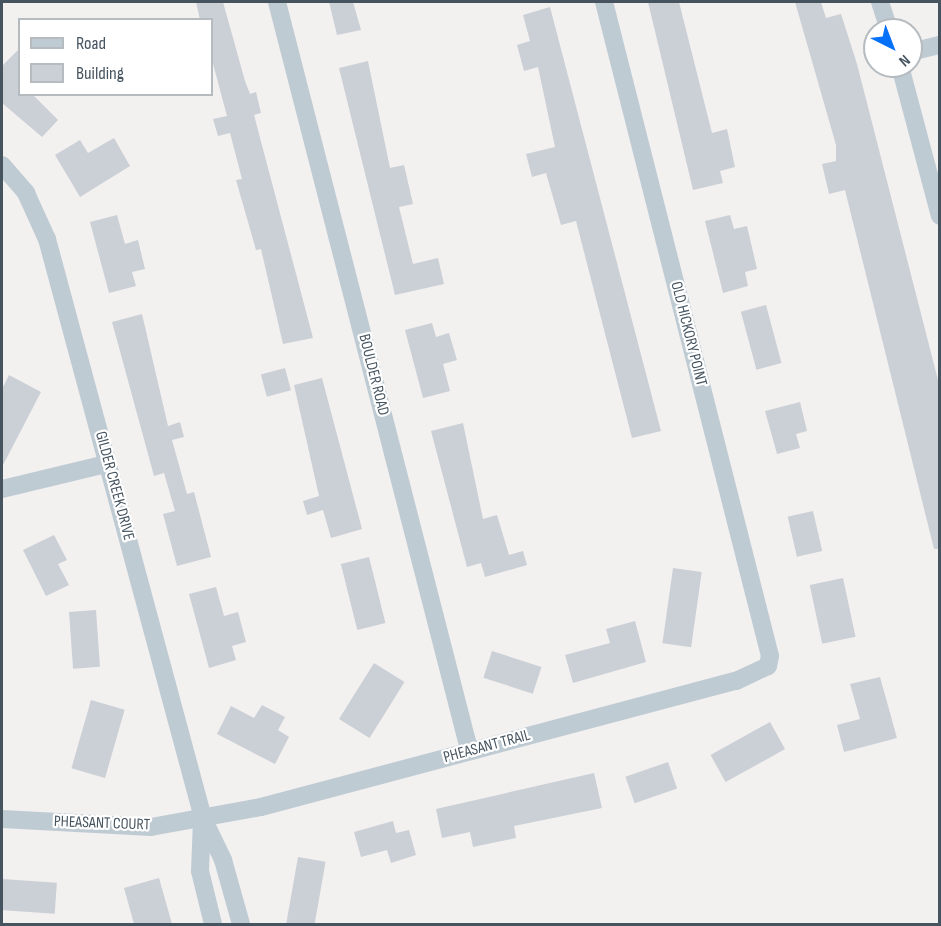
<!DOCTYPE html>
<style>
body{margin:0}
#map{position:relative;width:941px;height:926px;overflow:hidden;background:#f3f0f0;font-family:"Sofia Sans Condensed",sans-serif}
div>[style]{position:absolute}
[style*='--x']{left:calc(var(--x)*1px);top:calc(var(--y)*1px);width:calc(var(--w)*1px);rotate:calc(var(--a)*1deg)}
.building>*{inset:0;background:#cbcfd6;transform-origin:0 0}
.street>*{height:18px;margin:-9px;padding:0 9px;transform-origin:9px;border-radius:9px;background:#bfcbd3}
span{translate:-50% -50%;white-space:nowrap;text-align:center;line-height:1.15;-webkit-text-stroke:4.5px #fff;paint-order:stroke}
.street-label{font-size:16px;color:#465460}
.frame{position:absolute;inset:0;border:3px solid #465460;pointer-events:none}
.legend{position:absolute;left:18px;top:18px;width:195px;height:78px;box-sizing:border-box;background:#fff;border:2px solid #b5bbbf;margin:0;padding:8px 10px;list-style:none;font-size:18px;color:#465460}
.legend li{display:flex;align-items:center;gap:12px;height:30px}
.legend b{width:30px;border:2px solid #b5bbbf}
.north{position:absolute;left:863px;top:18px;width:60px;height:60px;box-sizing:border-box;background:#fff;border:2px solid #b5bbbf;border-radius:50%;rotate:138deg;font-size:16px;font-weight:700;line-height:24px;text-align:center;color:#465460}
.north::after{content:'';display:block;margin:auto;width:21px;height:27px;background:#0571f8;clip-path:polygon(50% 0,100% 100%,50% 72%,0 100%)}
</style>
<div id="map">
<div class="building">
<i style="clip-path:polygon(196px 2px,223px 2px,245px 81px,250px 94px,256px 92px,261px 113px,254px 115px,313px 338px,283px 344px,261px 249px,256px 250px,236px 180px,242px 179px,230px 133px,218px 136px,213px 119px,227px 116px,212px 60px,212px 20px,200px 20px)"></i>
<i style="clip-path:polygon(329px 2px,353px 2px,361px 30px,337px 35px)"></i>
<i style="clip-path:polygon(648px 2px,679px 2px,712px 133px,727px 129px,735px 167px,720px 171px,723px 183px,693px 190px)"></i>
<i style="clip-path:polygon(795px 2px,821px 2px,826px 18px,841px 14px,857px 64px,939px 384px,939px 549px,934px 549px,845px 190px,829px 194px,822px 164px,836px 161px,836px 145px)"></i>
<i style="clip-path:polygon(550px 7px,661px 431px,632px 438px,576px 221px,561px 225px,546px 173px,532px 177px,526px 154px,555px 147px,538px 67px,524px 71px,517px 45px,530px 41px,523px 15px)"></i>
<i style="clip-path:polygon(20px 48px,20px 94px,32px 94px,58px 120px,42px 137px,2px 103px,2px 66px)"></i>
<i style="clip-path:polygon(368px 61px,390px 168px,404px 165px,413px 204px,399px 207px,413px 264px,438px 258px,444px 284px,395px 295px,339px 68px)"></i>
<i style="clip-path:polygon(114px 138px,130px 166px,80px 197px,55px 155px,80px 140px,88px 153px)"></i>
<i style="clip-path:polygon(117px 215px,125px 244px,138px 240px,145px 269px,132px 272px,136px 286px,109px 293px,90px 222px)"></i>
<i style="clip-path:polygon(730px 215px,734px 229px,747px 226px,757px 269px,745px 272px,748px 286px,723px 293px,705px 221px)"></i>
<i style="left:766px;top:305px;width:60px;height:26px;rotate:75deg"></i>
<i style="clip-path:polygon(142px 314px,168px 426px,180px 422px,184px 437px,172px 440px,187px 494px,194px 492px,211px 557px,177px 566px,163px 514px,175px 511px,164px 473px,154px 476px,112px 322px)"></i>
<i style="clip-path:polygon(432px 323px,436px 337px,449px 333px,457px 360px,443px 364px,450px 391px,423px 398px,405px 330px)"></i>
<i style="left:285px;top:368px;width:23px;height:25px;rotate:75deg"></i>
<i style="clip-path:polygon(9px 375px,41px 392px,2px 467px,2px 389px)"></i>
<i style="clip-path:polygon(322px 378px,362px 529px,331px 538px,323px 510px,307px 515px,303px 501px,319px 496px,294px 385px)"></i>
<i style="clip-path:polygon(800px 402px,807px 431px,796px 434px,800px 448px,777px 454px,765px 411px)"></i>
<i style="clip-path:polygon(463px 423px,483px 519px,497px 515px,509px 555px,523px 551px,527px 565px,485px 577px,481px 563px,467px 567px,431px 431px)"></i>
<i style="left:813px;top:511px;width:41px;height:26px;rotate:77deg"></i>
<i style="clip-path:polygon(54px 535px,67px 560px,58px 564px,69px 585px,46px 596px,23px 550px)"></i>
<i style="left:369px;top:557px;width:68px;height:29px;rotate:76deg"></i>
<i style="left:673px;top:568px;width:29px;height:76px;rotate:8deg"></i>
<i style="left:843px;top:578px;width:60px;height:34px;rotate:78deg"></i>
<i style="clip-path:polygon(216px 587px,224px 616px,238px 612px,246px 642px,232px 646px,236px 660px,209px 668px,189px 594px)"></i>
<i style="left:96px;top:610px;width:57px;height:27px;rotate:86deg"></i>
<i style="clip-path:polygon(635px 621px,646px 662px,573px 683px,565px 655px,610px 643px,606px 629px)"></i>
<i style="left:492px;top:651px;width:52px;height:28px;rotate:18deg"></i>
<i style="left:374px;top:663px;width:36px;height:66px;rotate:32deg"></i>
<i style="clip-path:polygon(880px 677px,897px 738px,844px 752px,837px 725px,860px 719px,850px 684px)"></i>
<i style="left:91px;top:700px;width:35px;height:71px;rotate:16deg"></i>
<i style="clip-path:polygon(262px 705px,285px 717px,278px 730px,289px 737px,275px 764px,217px 734px,231px 706px,254px 718px)"></i>
<i style="left:770px;top:722px;width:31px;height:68px;rotate:61deg"></i>
<i style="left:668px;top:762px;width:28px;height:45px;rotate:71deg"></i>
<i style="clip-path:polygon(594px 773px,602px 808px,514px 826px,516px 838px,473px 847px,470px 832px,442px 838px,436px 809px)"></i>
<i style="clip-path:polygon(393px 821px,396px 833px,409px 830px,416px 855px,391px 863px,387px 850px,361px 857px,354px 832px)"></i>
<i style="left:298px;top:857px;width:28px;height:68px;rotate:10deg"></i>
<i style="clip-path:polygon(159px 878px,172px 924px,134px 924px,124px 888px)"></i>
<i style="left:2px;top:879px;width:55px;height:31px;rotate:4deg"></i>
</div>
<div class="street">
<i style="--x:277;--y:2;--w:771;--a:75.59"></i>
<i style="--x:880;--y:2;--w:29;--a:72"></i>
<i style="--x:911;--y:52;--w:30;--a:-14"></i>
<i style="--x:900;--y:66;--w:155;--a:75.1"></i>
<i style="--x:2;--y:165;--w:37;--a:49"></i>
<i style="--x:26;--y:193;--w:51;--a:65.5"></i>
<i style="--x:47;--y:239;--w:600;--a:74.92"></i>
<i style="--x:203;--y:818;--w:47;--a:64.5"></i>
<i style="--x:223;--y:860;--w:66;--a:74.3"></i>
<i style="--x:2;--y:489;--w:107;--a:-13.5"></i>
<i style="--x:2;--y:819;--w:149;--a:3.1"></i>
<i style="--x:151;--y:827;--w:112;--a:-10.3"></i>
<i style="--x:261;--y:807;--w:491;--a:-14.9"></i>
<i style="--x:736;--y:681;--w:35;--a:-25"></i>
<i style="--x:768;--y:666;--w:10;--a:-79"></i>
<i style="--x:770;--y:656;--w:675;--a:-104.24"></i>
<i style="--x:202;--y:819;--w:52;--a:92.2"></i>
<i style="--x:200;--y:871;--w:55;--a:76.2"></i>
</div>
<div class="street-label">
<span style="left:688px;top:334px;rotate:76deg">OLD HICKORY POINT</span>
<span style="left:373px;top:375px;rotate:76deg">BOULDER ROAD</span>
<span style="left:114px;top:486px;rotate:75deg">GILDER CREEK DRIVE</span>
<span style="left:487px;top:747px;rotate:-15deg">PHEASANT TRAIL</span>
<span style="left:102px;top:824px;rotate:2deg">PHEASANT COURT</span>
</div>
<div class="frame"></div>
<ul class="legend">
<li><b style="height:8px;background:#bfcbd3"></b>Road</li>
<li><b style="height:16px;background:#cbcfd6"></b>Building</li>
</ul>
<div class="north">N</div>
</div>
